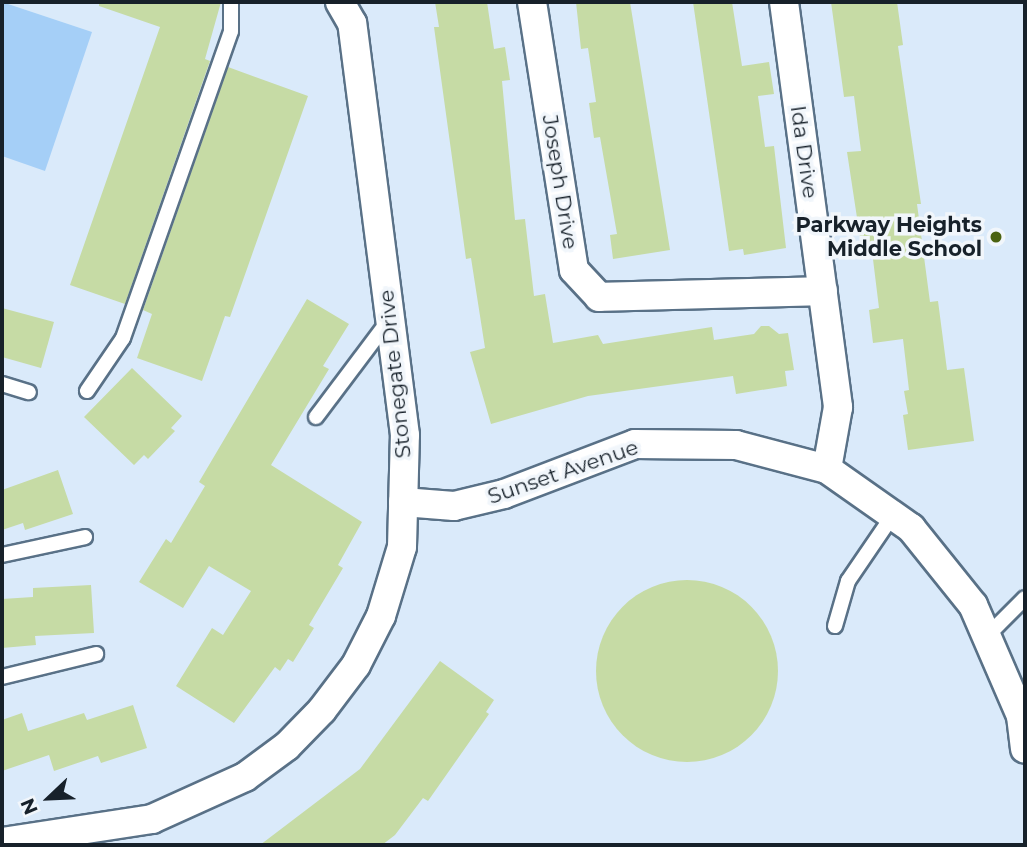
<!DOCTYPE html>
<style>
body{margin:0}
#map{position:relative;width:1027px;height:847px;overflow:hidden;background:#daeafa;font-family:Montserrat,sans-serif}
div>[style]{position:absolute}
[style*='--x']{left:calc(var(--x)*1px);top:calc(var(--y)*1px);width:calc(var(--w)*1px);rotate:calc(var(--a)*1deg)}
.green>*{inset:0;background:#a5cff7}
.building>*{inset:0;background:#c6dba5}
.round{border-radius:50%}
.roads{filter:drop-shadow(2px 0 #597187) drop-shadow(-2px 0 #597187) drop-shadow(0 2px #597187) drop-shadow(0 -2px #597187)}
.service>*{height:14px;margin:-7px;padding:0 7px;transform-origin:7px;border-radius:7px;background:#fff}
.minor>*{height:28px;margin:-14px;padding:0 14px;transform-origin:14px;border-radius:14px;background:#fff}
.dots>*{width:19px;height:19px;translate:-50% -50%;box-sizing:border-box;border:4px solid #f1f6fb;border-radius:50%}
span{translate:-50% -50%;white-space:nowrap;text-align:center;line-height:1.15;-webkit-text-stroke:7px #f1f6fb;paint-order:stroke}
.street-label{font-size:21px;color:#17212a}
.poi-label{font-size:21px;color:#17212a;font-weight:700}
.right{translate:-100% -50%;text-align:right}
.frame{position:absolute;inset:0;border:4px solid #17212a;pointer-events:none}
.north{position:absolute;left:14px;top:763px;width:70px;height:70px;-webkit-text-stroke:5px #f1f6fb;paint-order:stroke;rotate:247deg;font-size:19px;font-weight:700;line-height:28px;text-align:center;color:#17212a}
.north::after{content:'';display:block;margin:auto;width:24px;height:32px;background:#17212a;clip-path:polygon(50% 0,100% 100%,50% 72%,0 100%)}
</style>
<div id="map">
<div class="green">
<i style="clip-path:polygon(2px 2px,92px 32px,45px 171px,2px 156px)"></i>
</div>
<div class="building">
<i style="clip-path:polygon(99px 2px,221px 2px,205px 59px,210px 61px,125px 304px,70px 285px,160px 27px,99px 6px)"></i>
<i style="clip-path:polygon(435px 2px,487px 2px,494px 49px,505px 47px,510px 80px,502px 81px,515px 220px,525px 219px,534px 296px,545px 294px,553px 343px,598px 335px,603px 344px,712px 327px,714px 340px,754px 334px,761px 326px,769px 326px,779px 334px,788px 333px,794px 370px,785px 371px,787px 386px,736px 394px,733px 376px,588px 396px,491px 424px,470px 352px,485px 348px,471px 258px,466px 259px,434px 27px,439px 27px)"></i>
<i style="clip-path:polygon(576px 2px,630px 2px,670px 250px,613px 259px,610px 235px,617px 234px,600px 137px,594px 138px,589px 103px,596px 102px,588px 48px,581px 49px)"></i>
<i style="clip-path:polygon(693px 2px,732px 2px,742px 66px,769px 62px,774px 94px,758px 96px,765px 147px,774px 146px,786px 248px,744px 255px,743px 249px,729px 251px)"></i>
<i style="clip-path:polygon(831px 2px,897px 2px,903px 45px,898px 46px,921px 204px,917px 204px,930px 302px,938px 301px,947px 370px,964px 368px,974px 441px,908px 450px,903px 415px,908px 414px,904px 391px,909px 390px,903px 339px,873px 343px,869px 310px,879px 308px,871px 243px,861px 244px,847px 152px,861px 151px,854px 96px,844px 97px)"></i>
<i style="clip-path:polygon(228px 67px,308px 96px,230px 317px,225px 316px,202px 381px,137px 358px,152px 314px,143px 310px)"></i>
<i style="clip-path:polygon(307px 299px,349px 324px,323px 366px,329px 369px,271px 465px,362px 522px,338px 565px,343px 568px,309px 625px,314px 628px,293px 662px,288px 659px,280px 671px,275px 667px,234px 723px,176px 686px,212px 628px,223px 635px,251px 591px,209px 566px,183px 608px,139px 582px,166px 539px,171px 543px,205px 486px,199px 482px)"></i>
<i style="clip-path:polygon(2px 308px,54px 322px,41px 368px,2px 357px)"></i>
<i style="clip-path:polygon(132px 368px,182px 416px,171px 428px,175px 431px,148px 459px,144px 455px,134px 465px,84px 417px)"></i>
<i style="clip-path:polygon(58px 470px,73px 514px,25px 530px,23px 523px,2px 530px,2px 490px)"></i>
<i class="round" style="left:596px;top:580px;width:182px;height:182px"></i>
<i style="clip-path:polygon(91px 585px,94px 633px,35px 636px,36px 645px,2px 648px,2px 599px,33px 597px,33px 588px)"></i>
<i style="clip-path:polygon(440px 661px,494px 700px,486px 712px,489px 714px,428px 801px,423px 798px,395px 835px,382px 845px,260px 845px,360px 769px)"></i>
<i style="clip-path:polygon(133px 705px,147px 748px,101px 763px,98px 756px,54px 771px,49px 755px,2px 771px,2px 720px,22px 713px,28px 731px,84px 713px,87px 720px)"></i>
</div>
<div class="roads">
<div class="service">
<i style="--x:2;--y:384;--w:28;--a:17"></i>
<i style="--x:87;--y:391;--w:64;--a:-55.8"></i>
<i style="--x:123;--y:338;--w:325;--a:-70.6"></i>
<i style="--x:231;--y:31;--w:29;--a:-90"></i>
<i style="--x:316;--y:417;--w:121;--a:-53"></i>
<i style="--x:2;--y:555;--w:85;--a:-12.2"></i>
<i style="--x:835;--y:626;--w:47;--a:-73.9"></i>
<i style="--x:848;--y:581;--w:80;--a:-55.7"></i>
<i style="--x:988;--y:635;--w:52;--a:-45"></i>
<i style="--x:2;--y:677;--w:97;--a:-13.7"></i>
</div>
<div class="minor">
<i style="--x:532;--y:2;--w:271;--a:81.1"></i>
<i style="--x:574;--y:270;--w:37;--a:47"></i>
<i style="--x:599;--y:297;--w:224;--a:-1.5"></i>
<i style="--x:784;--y:2;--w:409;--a:82.4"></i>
<i style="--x:838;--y:407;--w:63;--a:100.1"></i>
<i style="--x:403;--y:502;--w:51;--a:4.5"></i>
<i style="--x:454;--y:506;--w:51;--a:-13.5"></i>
<i style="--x:504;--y:494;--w:140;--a:-20.9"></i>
<i style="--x:635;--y:444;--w:101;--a:0.6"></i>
<i style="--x:736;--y:445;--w:94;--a:14.8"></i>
<i style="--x:827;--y:469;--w:103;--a:35.1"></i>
<i style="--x:911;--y:528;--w:99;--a:51.2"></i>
<i style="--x:973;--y:605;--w:121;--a:66.6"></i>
<i style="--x:1021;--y:716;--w:33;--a:83"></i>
<i style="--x:2;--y:842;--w:152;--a:-8.7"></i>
<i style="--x:152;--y:819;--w:102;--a:-24.3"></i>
<i style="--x:245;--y:777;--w:52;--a:-36.4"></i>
<i style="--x:287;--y:746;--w:50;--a:-45.8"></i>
<i style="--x:322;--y:710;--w:56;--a:-52.9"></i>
<i style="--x:356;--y:665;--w:55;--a:-63"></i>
<i style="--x:381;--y:616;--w:72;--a:-73.1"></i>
<i style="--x:402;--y:547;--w:112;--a:-88.5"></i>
<i style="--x:405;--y:435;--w:415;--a:-97.3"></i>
<i style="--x:352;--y:23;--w:24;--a:-120"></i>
</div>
</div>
<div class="dots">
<i style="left:996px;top:237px;background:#4b6311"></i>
</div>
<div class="street-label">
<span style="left:804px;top:152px;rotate:82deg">Ida Drive</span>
<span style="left:560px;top:182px;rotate:81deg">Joseph Drive</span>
<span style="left:395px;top:374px;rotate:-96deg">Stonegate Drive</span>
<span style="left:563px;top:472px;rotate:-19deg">Sunset Avenue</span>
</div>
<div class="poi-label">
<span class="right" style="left:982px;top:237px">Parkway Heights<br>Middle School</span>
</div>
<div class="frame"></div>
<div class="north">N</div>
</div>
